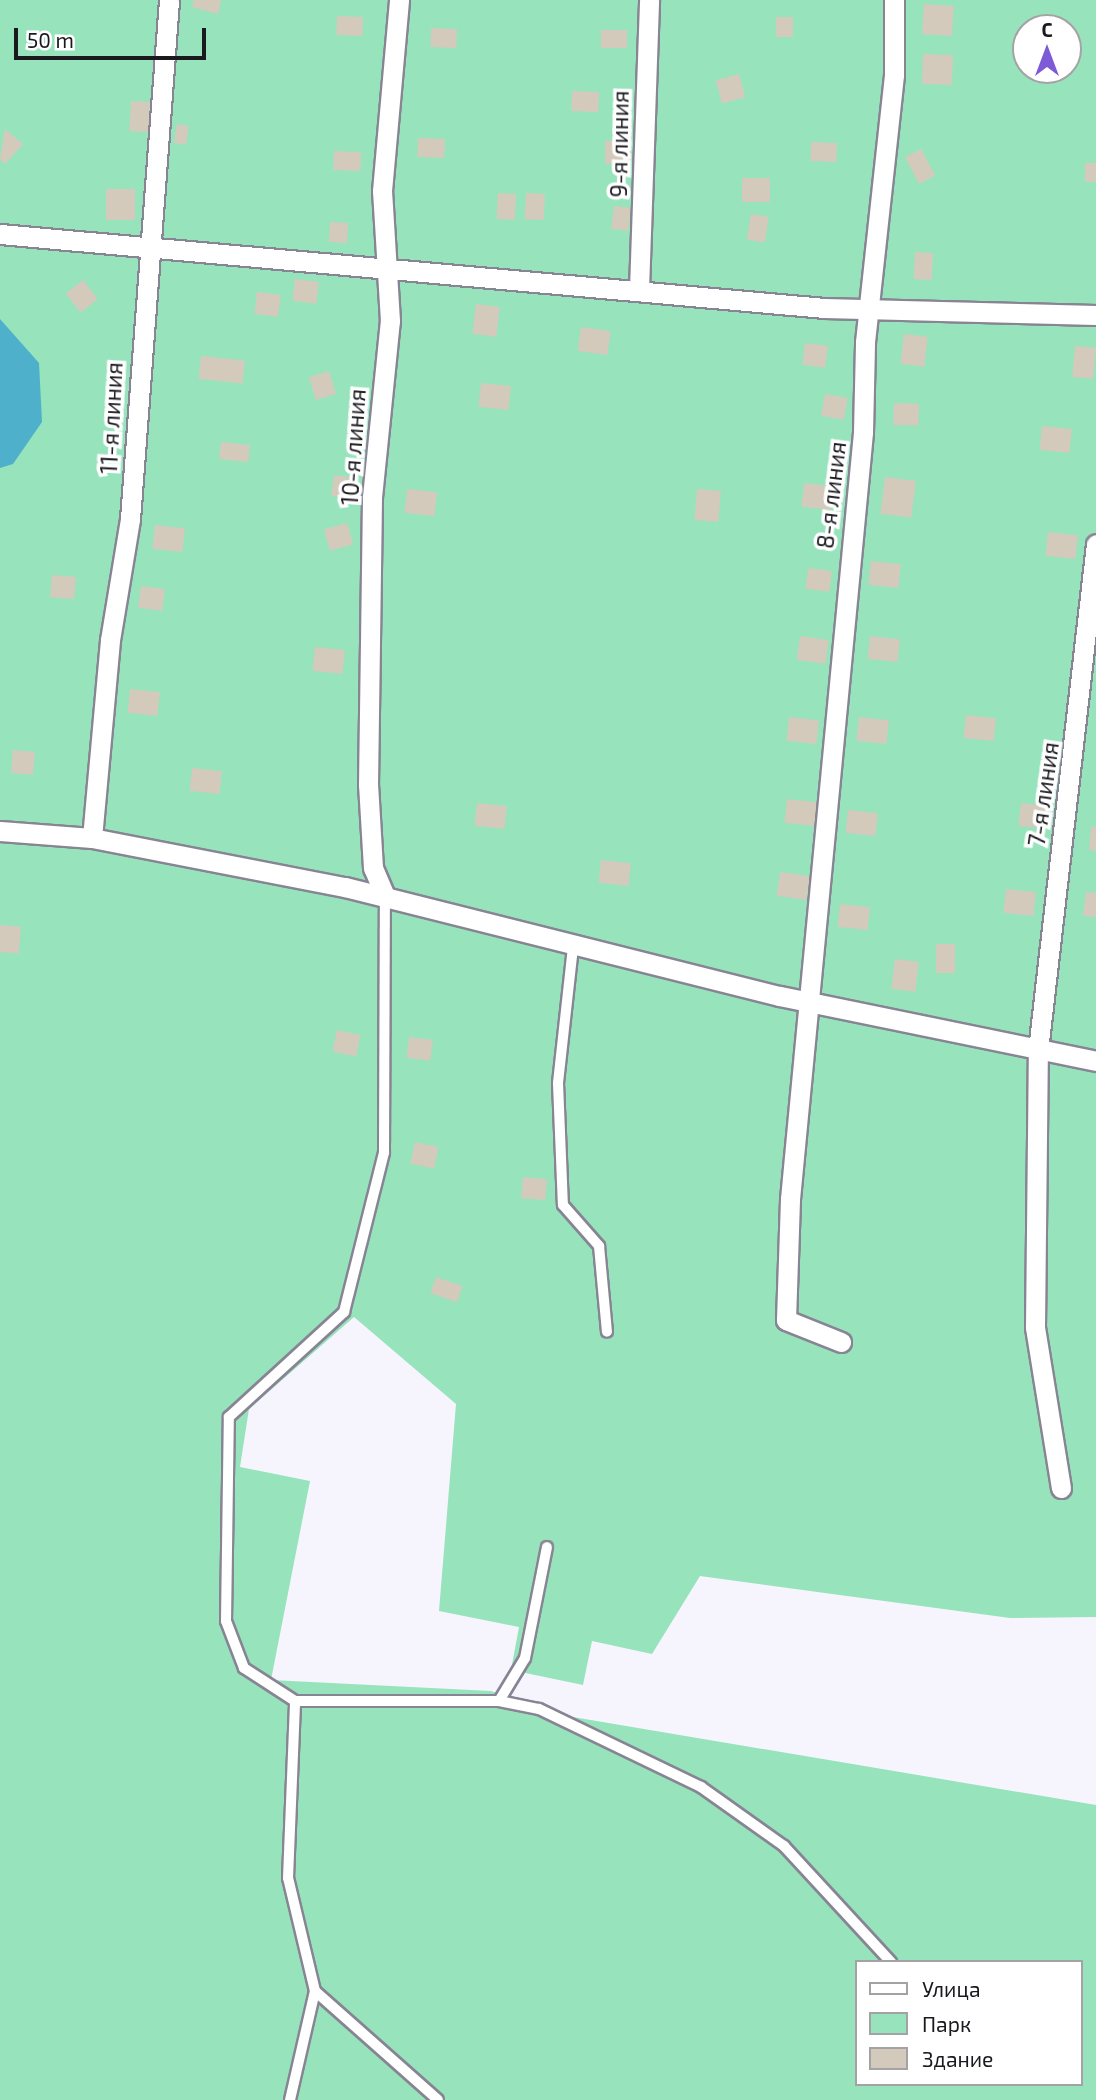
<!DOCTYPE html>
<meta charset="utf-8">
<style>
body{margin:0}
#map{position:relative;width:1096px;height:2100px;overflow:hidden;background:#f6f5fe;font-family:"Exo 2",sans-serif}
div>[style]{position:absolute}
[style*='--x']{left:calc(var(--x)*1px);top:calc(var(--y)*1px);width:calc(var(--w)*1px);rotate:calc(var(--a)*1deg)}
.green>*{inset:0;background:#97e3bc}
.water>*{inset:0;background:#4eb0ca}
.building>*{inset:0;background:#d4cabc;transform-origin:0 0}
.roads{filter:drop-shadow(2px 0 #878594) drop-shadow(-2px 0 #878594) drop-shadow(0 2px #878594) drop-shadow(0 -2px #878594)}
.service>*{height:10px;margin:-5px;padding:0 5px;transform-origin:5px;border-radius:5px;background:#fff}
.minor>*{height:19px;margin:-9.5px;padding:0 9.5px;transform-origin:9.5px;border-radius:9.5px;background:#fff}
span{translate:-50% -50%;white-space:nowrap;text-align:center;line-height:1.15;-webkit-text-stroke:7px #fff;paint-order:stroke}
.street-label{font-size:23px;color:#19191e}
.legend{position:absolute;left:855px;top:1960px;width:228px;height:126px;box-sizing:border-box;background:#fff;border:2px solid #a3a3a5;margin:0;padding:9px 12px;list-style:none;font-size:21px;color:#19191e}
.legend li{display:flex;align-items:center;gap:14px;height:35px}
.legend b{width:35px;border:2px solid #a3a3a5}
.north{position:absolute;left:1012px;top:14px;width:70px;height:70px;box-sizing:border-box;background:#fff;border:2px solid #a3a3a5;border-radius:50%;rotate:0deg;font-size:19px;font-weight:700;line-height:28px;text-align:center;color:#19191e}
.north::after{content:'';display:block;margin:auto;width:24px;height:32px;background:#7e5bd6;clip-path:polygon(50% 0,100% 100%,50% 72%,0 100%)}
.scale{position:absolute;left:14px;top:28px;width:192px;height:32px;box-sizing:border-box;border:4px solid #19191e;border-top:0;padding-left:9px;font-size:21px;line-height:24px;white-space:nowrap;color:#19191e;-webkit-text-stroke:5px #fff;paint-order:stroke}
</style>
<div id="map">
<div class="green">
<i style="clip-path:polygon(evenodd,0 0,1096px 0,1096px 1617px,1010px 1618px,700px 1576px,652px 1654px,592px 1641px,583px 1685px,511px 1670px,519px 1627px,439px 1611px,456px 1404px,354px 1317px,249px 1409px,240px 1467px,310px 1481px,271px 1680px,491px 1691px,561px 1715px,1096px 1805px,1096px 2100px,0 2100px,0 0,1026px 28px,1068px 28px,1068px 70px,1026px 70px,1026px 28px,0 0,856px 1962px,1080px 1962px,1080px 2084px,856px 2084px,856px 1962px)"></i>
</div>
<div class="water">
<i style="clip-path:polygon(0 319px,39px 363px,42px 422px,13px 464px,0 468px)"></i>
</div>
<div class="building">
<i style="clip-path:polygon(194px 0,221px 0,218px 14px,192px 7px)"></i>
<i style="left:924px;top:4px;width:30px;height:30px;rotate:4deg"></i>
<i style="left:337px;top:16px;width:26px;height:19px;rotate:2deg"></i>
<i style="left:776px;top:17px;width:17px;height:20px"></i>
<i style="left:431px;top:28px;width:26px;height:19px;rotate:2deg"></i>
<i style="left:601px;top:30px;width:26px;height:18px"></i>
<i style="left:923px;top:54px;width:30px;height:30px;rotate:2deg"></i>
<i style="left:739px;top:74px;width:24px;height:24px;rotate:75deg"></i>
<i style="left:572px;top:91px;width:27px;height:20px;rotate:2deg"></i>
<i style="left:131px;top:101px;width:19px;height:30px;rotate:3deg"></i>
<i style="left:177px;top:124px;width:12px;height:19px;rotate:9deg"></i>
<i style="clip-path:polygon(5px 129px,23px 144px,5px 164px,0 159px)"></i>
<i style="left:418px;top:138px;width:27px;height:19px;rotate:2deg"></i>
<i style="left:605px;top:141px;width:26px;height:23px"></i>
<i style="left:811px;top:142px;width:26px;height:19px;rotate:2deg"></i>
<i style="left:921px;top:149px;width:30px;height:18px;rotate:62deg"></i>
<i style="left:334px;top:151px;width:27px;height:19px;rotate:2deg"></i>
<i style="left:1085px;top:163px;width:11px;height:19px"></i>
<i style="left:742px;top:178px;width:28px;height:24px"></i>
<i style="left:106px;top:189px;width:29px;height:31px"></i>
<i style="left:498px;top:193px;width:18px;height:26px;rotate:3deg"></i>
<i style="left:526px;top:193px;width:19px;height:26px;rotate:3deg"></i>
<i style="left:614px;top:206px;width:17px;height:23px;rotate:7deg"></i>
<i style="left:751px;top:214px;width:18px;height:26px;rotate:9deg"></i>
<i style="left:330px;top:222px;width:18px;height:20px;rotate:3deg"></i>
<i style="left:915px;top:252px;width:18px;height:27px;rotate:3deg"></i>
<i style="left:295px;top:279px;width:24px;height:22px;rotate:7deg"></i>
<i style="left:83px;top:280px;width:24px;height:22px;rotate:52deg"></i>
<i style="left:257px;top:292px;width:24px;height:22px;rotate:7deg"></i>
<i style="left:476px;top:304px;width:24px;height:30px;rotate:7deg"></i>
<i style="left:581px;top:327px;width:30px;height:24px;rotate:8deg"></i>
<i style="left:904px;top:334px;width:24px;height:30px;rotate:7deg"></i>
<i style="left:805px;top:343px;width:23px;height:22px;rotate:7deg"></i>
<i style="left:1075px;top:346px;width:21px;height:31px;rotate:5deg"></i>
<i style="left:201px;top:356px;width:44px;height:23px;rotate:6deg"></i>
<i style="left:329px;top:371px;width:24px;height:21px;rotate:73deg"></i>
<i style="left:481px;top:383px;width:30px;height:24px;rotate:6deg"></i>
<i style="left:825px;top:394px;width:23px;height:22px;rotate:10deg"></i>
<i style="left:894px;top:403px;width:25px;height:22px;rotate:2deg"></i>
<i style="left:1042px;top:426px;width:30px;height:24px;rotate:6deg"></i>
<i style="left:221px;top:442px;width:29px;height:17px;rotate:6deg"></i>
<i style="left:334px;top:475px;width:24px;height:21px;rotate:7deg"></i>
<i style="left:885px;top:477px;width:31px;height:37px;rotate:7deg"></i>
<i style="left:804px;top:483px;width:30px;height:24px;rotate:6deg"></i>
<i style="left:407px;top:489px;width:30px;height:24px;rotate:6deg"></i>
<i style="left:697px;top:489px;width:24px;height:31px;rotate:5deg"></i>
<i style="left:347px;top:523px;width:22px;height:24px;rotate:74deg"></i>
<i style="left:155px;top:525px;width:30px;height:24px;rotate:6deg"></i>
<i style="left:1048px;top:532px;width:30px;height:24px;rotate:6deg"></i>
<i style="left:871px;top:561px;width:30px;height:24px;rotate:6deg"></i>
<i style="left:808px;top:568px;width:24px;height:21px;rotate:7deg"></i>
<i style="left:52px;top:575px;width:24px;height:22px;rotate:5deg"></i>
<i style="left:141px;top:586px;width:24px;height:22px;rotate:7deg"></i>
<i style="left:800px;top:636px;width:29px;height:24px;rotate:8deg"></i>
<i style="left:870px;top:636px;width:30px;height:23px;rotate:6deg"></i>
<i style="left:315px;top:647px;width:30px;height:24px;rotate:6deg"></i>
<i style="left:130px;top:689px;width:30px;height:24px;rotate:6deg"></i>
<i style="left:966px;top:715px;width:30px;height:23px;rotate:6deg"></i>
<i style="left:789px;top:717px;width:30px;height:24px;rotate:6deg"></i>
<i style="left:859px;top:717px;width:30px;height:24px;rotate:6deg"></i>
<i style="left:13px;top:750px;width:22px;height:23px;rotate:5deg"></i>
<i style="left:192px;top:768px;width:30px;height:23px;rotate:6deg"></i>
<i style="left:787px;top:799px;width:30px;height:24px;rotate:6deg"></i>
<i style="left:477px;top:803px;width:30px;height:23px;rotate:6deg"></i>
<i style="left:1021px;top:803px;width:30px;height:23px;rotate:6deg"></i>
<i style="left:848px;top:810px;width:30px;height:23px;rotate:6deg"></i>
<i style="clip-path:polygon(1091px 826px,1096px 827px,1096px 851px,1089px 850px)"></i>
<i style="left:601px;top:860px;width:30px;height:23px;rotate:6deg"></i>
<i style="left:780px;top:872px;width:30px;height:24px;rotate:8deg"></i>
<i style="left:1006px;top:889px;width:30px;height:24px;rotate:6deg"></i>
<i style="clip-path:polygon(1086px 892px,1096px 893px,1096px 917px,1083px 916px)"></i>
<i style="left:840px;top:904px;width:30px;height:23px;rotate:6deg"></i>
<i style="left:0;top:925px;width:21px;height:27px;rotate:5deg"></i>
<i style="left:936px;top:944px;width:19px;height:29px"></i>
<i style="left:895px;top:959px;width:24px;height:30px;rotate:7deg"></i>
<i style="left:337px;top:1030px;width:24px;height:22px;rotate:12deg"></i>
<i style="left:409px;top:1037px;width:24px;height:21px;rotate:7deg"></i>
<i style="left:415px;top:1142px;width:24px;height:22px;rotate:12deg"></i>
<i style="left:523px;top:1177px;width:24px;height:21px;rotate:5deg"></i>
<i style="left:436px;top:1277px;width:28px;height:17px;rotate:19deg"></i>
</div>
<div class="roads">
<div class="service">
<i style="--x:573;--y:947;--w:137;--a:96.3"></i>
<i style="--x:558;--y:1083;--w:122;--a:87.7"></i>
<i style="--x:563;--y:1205;--w:55;--a:48.7"></i>
<i style="--x:599;--y:1246;--w:86;--a:84.7"></i>
<i style="--x:295;--y:1701;--w:204;--a:0"></i>
<i style="--x:499;--y:1701;--w:41;--a:11.3"></i>
<i style="--x:539;--y:1709;--w:180;--a:25.7"></i>
<i style="--x:701;--y:1787;--w:102;--a:35.4"></i>
<i style="--x:784;--y:1846;--w:158;--a:47.3"></i>
<i style="--x:499;--y:1701;--w:50;--a:-58.8"></i>
<i style="--x:525;--y:1658;--w:113;--a:-78.8"></i>
<i style="--x:315;--y:1991;--w:164;--a:41.5"></i>
<i style="--x:290;--y:2100;--w:112;--a:-77.1"></i>
<i style="--x:315;--y:1991;--w:116;--a:-103.4"></i>
<i style="--x:288;--y:1878;--w:177;--a:-87.7"></i>
<i style="--x:295;--y:1701;--w:61;--a:-147.1"></i>
<i style="--x:244;--y:1668;--w:50;--a:-111"></i>
<i style="--x:226;--y:1621;--w:204;--a:-89.2"></i>
<i style="--x:229;--y:1417;--w:156;--a:-42.4"></i>
<i style="--x:344;--y:1312;--w:164;--a:-75.9"></i>
<i style="--x:384;--y:1153;--w:257;--a:-89.8"></i>
</div>
<div class="minor">
<i style="--x:0;--y:234;--w:827;--a:5.13"></i>
<i style="--x:824;--y:308;--w:272;--a:1.5"></i>
<i style="--x:639;--y:289;--w:289;--a:-88"></i>
<i style="--x:0;--y:831;--w:92;--a:4.4"></i>
<i style="--x:92;--y:838;--w:258;--a:11"></i>
<i style="--x:345;--y:887;--w:448;--a:14.1"></i>
<i style="--x:780;--y:996;--w:323;--a:11.6"></i>
<i style="--x:92;--y:838;--w:199;--a:-84.8"></i>
<i style="--x:110;--y:640;--w:123;--a:-80.6"></i>
<i style="--x:130;--y:519;--w:520;--a:-85.7"></i>
<i style="--x:385;--y:896;--w:30;--a:-113"></i>
<i style="--x:373;--y:868;--w:83;--a:-93.4"></i>
<i style="--x:368;--y:785;--w:288;--a:-89.2"></i>
<i style="--x:372;--y:497;--w:177;--a:-84.2"></i>
<i style="--x:390;--y:321;--w:130;--a:-93.5"></i>
<i style="--x:382;--y:191;--w:192;--a:-84.9"></i>
<i style="--x:841;--y:1342;--w:59;--a:-158.2"></i>
<i style="--x:786;--y:1320;--w:121;--a:-88.1"></i>
<i style="--x:790;--y:1199;--w:770;--a:-84.56"></i>
<i style="--x:863;--y:432;--w:90;--a:-88.7"></i>
<i style="--x:865;--y:342;--w:269;--a:-83.8"></i>
<i style="--x:894;--y:75;--w:75;--a:-90"></i>
<i style="--x:1061;--y:1488;--w:163;--a:-99.2"></i>
<i style="--x:1035;--y:1327;--w:277;--a:-89.4"></i>
<i style="--x:1038;--y:1050;--w:509;--a:-83.46"></i>
</div>
</div>
<div class="street-label">
<span style="left:619px;top:144px;rotate:-89deg">9-я линия</span>
<span style="left:111px;top:418px;rotate:-87deg">11-я линия</span>
<span style="left:353px;top:447px;rotate:-86deg">10-я линия</span>
<span style="left:831px;top:495px;rotate:-83deg">8-я линия</span>
<span style="left:1043px;top:794px;rotate:-82deg">7-я линия</span>
</div>
<ul class="legend">
<li><b style="height:9px;background:#fff"></b>Улица</li>
<li><b style="height:19px;background:#97e3bc"></b>Парк</li>
<li><b style="height:19px;background:#d4cabc"></b>Здание</li>
</ul>
<div class="north">С</div>
<div class="scale">50 m</div>
</div>
